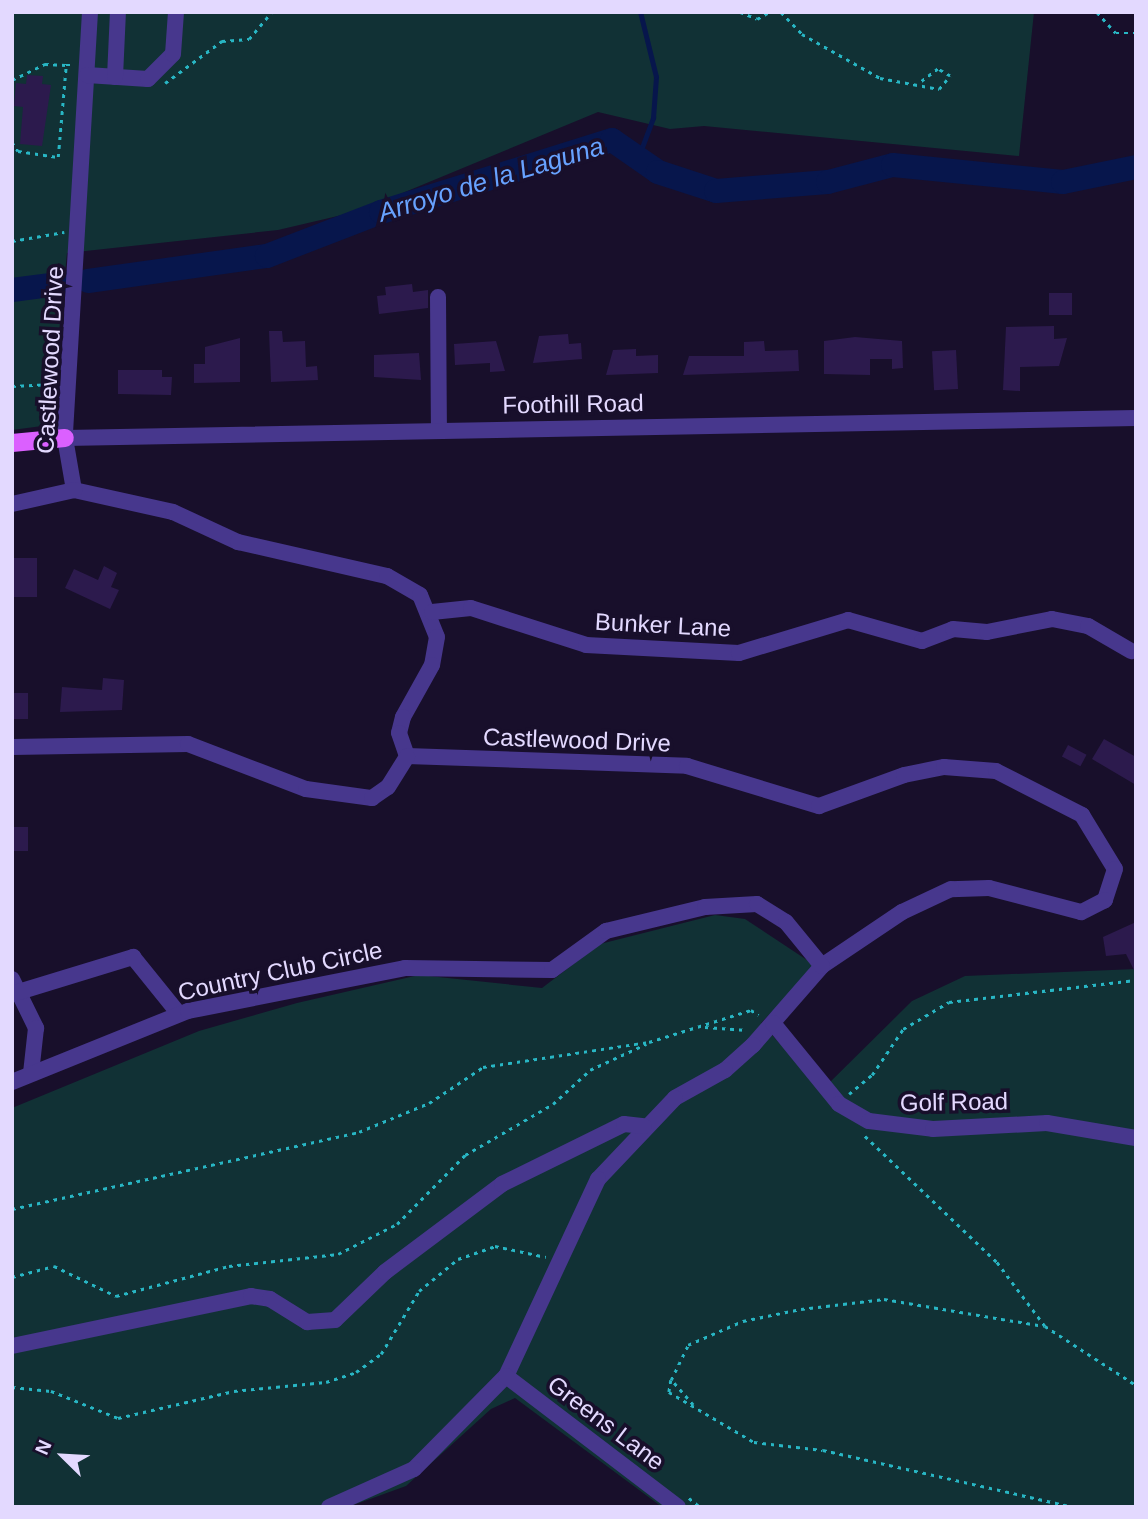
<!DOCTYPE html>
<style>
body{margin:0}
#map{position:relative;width:1148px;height:1519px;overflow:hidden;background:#180f2b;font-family:Arial,sans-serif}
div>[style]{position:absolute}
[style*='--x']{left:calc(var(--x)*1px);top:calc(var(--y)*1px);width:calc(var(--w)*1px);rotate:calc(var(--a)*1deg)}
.green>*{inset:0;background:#113135}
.stream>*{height:4.5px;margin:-2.25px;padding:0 2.25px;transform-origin:2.25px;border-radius:2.25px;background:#07164c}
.river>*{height:24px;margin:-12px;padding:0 12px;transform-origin:12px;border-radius:12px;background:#07164c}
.building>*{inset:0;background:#2c1a4d;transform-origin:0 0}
.path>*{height:2.5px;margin-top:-1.25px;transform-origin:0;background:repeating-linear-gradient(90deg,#28b6c4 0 3.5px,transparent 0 8.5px)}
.minor>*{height:16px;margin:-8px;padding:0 8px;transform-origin:8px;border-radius:8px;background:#47378d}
.major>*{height:18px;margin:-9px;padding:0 9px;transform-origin:9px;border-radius:9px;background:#db60ff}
span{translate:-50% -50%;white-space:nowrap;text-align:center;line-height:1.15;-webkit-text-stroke:7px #180f2b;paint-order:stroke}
.street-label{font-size:24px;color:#e3d9ff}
.water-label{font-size:26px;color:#67a2ff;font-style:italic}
.frame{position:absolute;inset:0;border:14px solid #e3d9ff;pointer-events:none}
.north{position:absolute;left:28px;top:1421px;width:70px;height:70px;-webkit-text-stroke:5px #180f2b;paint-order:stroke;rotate:294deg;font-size:19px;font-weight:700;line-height:28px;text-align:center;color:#e3d9ff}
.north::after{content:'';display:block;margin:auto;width:24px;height:32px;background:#e3d9ff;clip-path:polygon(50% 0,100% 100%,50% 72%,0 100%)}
</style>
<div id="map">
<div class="green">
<i style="clip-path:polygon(12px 12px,1034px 12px,1019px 156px,704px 126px,670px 129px,598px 112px,359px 211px,278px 230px,67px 253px,51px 412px,42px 426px,12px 430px)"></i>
<i style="clip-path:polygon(715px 915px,745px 919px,816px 966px,761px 1023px,822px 1090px,912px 1001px,965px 976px,1136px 969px,1136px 1507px,662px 1507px,515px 1398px,491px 1409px,406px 1486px,348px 1507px,12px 1507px,12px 1108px,199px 1031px,297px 1003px,419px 975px,542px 988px,600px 944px)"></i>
</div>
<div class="stream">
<i style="--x:638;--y:158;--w:43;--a:-69.4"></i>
<i style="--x:653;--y:118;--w:41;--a:-85.8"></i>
<i style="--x:656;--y:77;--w:67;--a:-103.8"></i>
</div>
<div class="river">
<i style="--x:88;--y:281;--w:181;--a:-8"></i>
<i style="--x:267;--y:256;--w:122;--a:-21.1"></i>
<i style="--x:381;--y:212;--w:242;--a:-17.3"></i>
<i style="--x:612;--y:140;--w:56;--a:34.8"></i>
<i style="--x:658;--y:172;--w:61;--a:18.1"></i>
<i style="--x:716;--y:191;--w:112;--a:-4.6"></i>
<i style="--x:828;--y:182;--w:67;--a:-14.7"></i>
<i style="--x:893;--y:165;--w:171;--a:5.7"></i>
<i style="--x:1063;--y:182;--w:75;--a:-11.6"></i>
<i style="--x:12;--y:290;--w:53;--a:-7.5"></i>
</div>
<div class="building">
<i style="clip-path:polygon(27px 75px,43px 76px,42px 84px,51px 85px,42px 146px,20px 144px,23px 107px,14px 106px,16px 83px,26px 84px)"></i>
<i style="clip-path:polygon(412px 284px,413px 292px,428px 290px,428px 308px,379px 314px,377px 296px,386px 295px,385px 287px)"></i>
<i style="left:1049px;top:293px;width:23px;height:22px"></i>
<i style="clip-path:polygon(1054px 326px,1054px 339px,1067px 338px,1059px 366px,1020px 367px,1020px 391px,1003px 390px,1006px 327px)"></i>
<i style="clip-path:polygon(269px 331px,282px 331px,283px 342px,305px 341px,306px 367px,317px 366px,318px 380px,271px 382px)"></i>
<i style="clip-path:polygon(568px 334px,569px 344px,581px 343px,582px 359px,533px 363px,539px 336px)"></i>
<i style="clip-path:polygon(855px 337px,902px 341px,903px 368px,892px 369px,892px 359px,870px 359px,870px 375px,824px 374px,824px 341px)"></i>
<i style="clip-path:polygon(240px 338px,240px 382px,194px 383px,194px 364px,205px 364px,205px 347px)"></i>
<i style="clip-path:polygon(496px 341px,505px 371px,490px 372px,490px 363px,455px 365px,454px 344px)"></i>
<i style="clip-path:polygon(764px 341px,765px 351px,798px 350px,799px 371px,683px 375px,689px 356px,744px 356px,744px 342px)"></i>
<i style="clip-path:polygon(636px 349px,636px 356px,658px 355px,658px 373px,606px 375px,613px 350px)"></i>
<i style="left:956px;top:350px;width:39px;height:24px;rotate:87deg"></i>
<i style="clip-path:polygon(419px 353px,421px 380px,374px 377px,374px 355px)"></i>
<i style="clip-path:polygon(118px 370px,162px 370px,162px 377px,172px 377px,171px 395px,118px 394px)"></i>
<i style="left:12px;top:558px;width:25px;height:39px"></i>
<i style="clip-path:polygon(104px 566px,117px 573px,111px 587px,119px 590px,110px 609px,65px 588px,74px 569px,98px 580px)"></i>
<i style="clip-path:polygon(103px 678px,124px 680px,122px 710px,60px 712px,62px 687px,102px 690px)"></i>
<i style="left:12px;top:693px;width:16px;height:26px"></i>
<i style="clip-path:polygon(1104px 739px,1136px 757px,1136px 785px,1092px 759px)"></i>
<i style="left:1068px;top:745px;width:21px;height:13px;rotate:28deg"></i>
<i style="left:12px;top:827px;width:16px;height:24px"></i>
<i style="clip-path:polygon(1136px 922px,1136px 974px,1126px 954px,1106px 956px,1103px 937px)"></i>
</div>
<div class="path">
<i style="--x:740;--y:12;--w:18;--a:22"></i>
<i style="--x:757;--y:19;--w:14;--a:-30"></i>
<i style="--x:781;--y:12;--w:30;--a:46"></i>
<i style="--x:802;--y:34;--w:90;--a:29.4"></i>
<i style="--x:880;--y:78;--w:60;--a:10.6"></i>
<i style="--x:939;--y:89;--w:17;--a:-50"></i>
<i style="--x:950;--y:76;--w:14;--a:-150"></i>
<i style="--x:938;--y:69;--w:25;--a:143"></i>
<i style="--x:1097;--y:12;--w:28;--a:48"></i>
<i style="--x:1116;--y:33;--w:20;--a:0"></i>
<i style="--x:12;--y:80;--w:37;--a:-26"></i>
<i style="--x:45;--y:64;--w:21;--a:3"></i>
<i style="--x:165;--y:83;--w:71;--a:-36.4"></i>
<i style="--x:222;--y:41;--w:27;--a:-4"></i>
<i style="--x:249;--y:39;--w:35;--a:-50"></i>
<i style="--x:12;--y:109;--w:30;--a:90"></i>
<i style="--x:12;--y:142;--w:11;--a:56"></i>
<i style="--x:18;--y:151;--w:40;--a:8.5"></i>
<i style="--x:58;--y:157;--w:92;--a:-85"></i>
<i style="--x:66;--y:65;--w:6;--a:0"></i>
<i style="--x:12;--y:241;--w:53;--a:-9.8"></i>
<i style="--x:12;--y:386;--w:42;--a:-2.7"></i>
<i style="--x:705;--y:1027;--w:42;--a:4.1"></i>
<i style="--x:849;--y:1094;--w:30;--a:-40"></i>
<i style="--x:872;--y:1075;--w:55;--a:-56"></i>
<i style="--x:903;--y:1029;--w:53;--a:-30.4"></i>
<i style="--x:949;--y:1002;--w:188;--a:-6.7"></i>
<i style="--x:865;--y:1136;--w:182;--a:43.7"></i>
<i style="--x:997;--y:1262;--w:80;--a:53.1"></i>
<i style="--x:1045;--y:1326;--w:108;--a:33"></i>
<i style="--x:12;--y:1209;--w:355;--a:-12.5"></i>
<i style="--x:359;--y:1132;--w:76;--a:-22.5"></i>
<i style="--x:429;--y:1103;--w:65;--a:-33.7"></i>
<i style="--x:483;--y:1067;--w:168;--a:-8.6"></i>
<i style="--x:649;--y:1042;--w:107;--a:-17.4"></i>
<i style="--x:751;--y:1010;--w:9;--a:32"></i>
<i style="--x:12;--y:1277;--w:43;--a:-14.7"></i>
<i style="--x:54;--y:1266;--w:69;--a:25.8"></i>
<i style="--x:116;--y:1296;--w:117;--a:-14.9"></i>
<i style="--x:229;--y:1266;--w:110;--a:-6.3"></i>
<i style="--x:338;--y:1254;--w:66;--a:-27"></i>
<i style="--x:397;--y:1224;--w:97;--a:-45.4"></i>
<i style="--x:465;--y:1155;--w:102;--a:-30.1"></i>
<i style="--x:553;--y:1104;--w:50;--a:-42.6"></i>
<i style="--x:590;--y:1070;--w:62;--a:-24.9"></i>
<i style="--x:671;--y:1380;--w:39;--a:-64"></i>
<i style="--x:688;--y:1345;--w:60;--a:-23.6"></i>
<i style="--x:743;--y:1321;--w:59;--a:-11.7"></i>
<i style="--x:801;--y:1309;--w:84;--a:-6.9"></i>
<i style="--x:884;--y:1299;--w:162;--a:9.6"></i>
<i style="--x:12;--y:1387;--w:39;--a:6"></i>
<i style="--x:51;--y:1391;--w:72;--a:21.9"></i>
<i style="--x:118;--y:1418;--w:119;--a:-13.1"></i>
<i style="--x:234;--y:1391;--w:92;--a:-5.6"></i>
<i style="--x:326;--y:1382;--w:32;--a:-18"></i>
<i style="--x:356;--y:1372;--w:31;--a:-36"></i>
<i style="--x:381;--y:1354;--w:74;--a:-58.9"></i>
<i style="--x:419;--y:1291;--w:50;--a:-39.4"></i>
<i style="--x:458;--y:1259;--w:39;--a:-19"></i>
<i style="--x:495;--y:1246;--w:52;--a:12.2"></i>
<i style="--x:693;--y:1405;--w:33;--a:-131"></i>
<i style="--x:671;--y:1380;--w:12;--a:99"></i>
<i style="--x:669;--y:1392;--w:99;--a:30.5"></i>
<i style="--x:754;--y:1442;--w:69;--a:6.6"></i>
<i style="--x:823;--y:1450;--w:257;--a:12.8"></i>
<i style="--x:689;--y:1498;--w:14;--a:39"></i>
</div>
<div class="minor">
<i style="--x:90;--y:12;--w:427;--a:93.4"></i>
<i style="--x:65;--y:438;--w:53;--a:80.2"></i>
<i style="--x:74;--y:490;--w:101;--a:12.5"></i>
<i style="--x:173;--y:512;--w:72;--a:24.8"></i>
<i style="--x:238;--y:542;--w:153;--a:12.9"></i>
<i style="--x:387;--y:576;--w:38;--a:30"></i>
<i style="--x:420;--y:595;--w:45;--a:68"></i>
<i style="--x:437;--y:637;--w:28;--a:100"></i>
<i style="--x:432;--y:665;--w:60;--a:119.1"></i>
<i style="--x:403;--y:717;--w:16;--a:104"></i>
<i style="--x:399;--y:733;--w:24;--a:71"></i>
<i style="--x:407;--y:756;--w:280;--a:2"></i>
<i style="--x:687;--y:766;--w:138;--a:16.9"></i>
<i style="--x:819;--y:806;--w:90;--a:-20"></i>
<i style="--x:904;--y:775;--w:41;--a:-11.3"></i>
<i style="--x:944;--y:767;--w:52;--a:4.4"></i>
<i style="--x:996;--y:771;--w:97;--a:27.1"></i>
<i style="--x:1082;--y:815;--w:63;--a:58.6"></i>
<i style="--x:1115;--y:869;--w:33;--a:108"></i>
<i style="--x:1105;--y:900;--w:27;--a:153"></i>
<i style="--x:1081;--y:912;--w:95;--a:-165.4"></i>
<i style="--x:989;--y:888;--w:38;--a:178"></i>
<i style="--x:951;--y:889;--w:54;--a:154.9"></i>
<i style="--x:902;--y:912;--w:97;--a:146"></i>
<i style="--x:822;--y:966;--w:105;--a:131.1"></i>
<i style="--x:753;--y:1045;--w:38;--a:138"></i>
<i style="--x:725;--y:1070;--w:57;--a:150.8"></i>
<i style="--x:675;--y:1098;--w:112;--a:133.5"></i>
<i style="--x:598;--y:1179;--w:217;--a:115"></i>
<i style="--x:506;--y:1376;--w:131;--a:134.7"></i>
<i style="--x:414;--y:1469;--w:93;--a:155.9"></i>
<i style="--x:87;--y:75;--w:61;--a:3.8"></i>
<i style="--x:148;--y:79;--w:35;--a:-45"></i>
<i style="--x:173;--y:54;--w:42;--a:-85.9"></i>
<i style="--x:115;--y:77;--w:65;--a:-87.4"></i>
<i style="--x:438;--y:297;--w:134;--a:89.6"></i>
<i style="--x:65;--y:438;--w:1071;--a:-1.07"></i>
<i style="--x:12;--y:504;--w:64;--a:-12.7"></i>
<i style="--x:432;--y:612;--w:39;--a:-6"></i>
<i style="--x:471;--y:608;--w:121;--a:17.8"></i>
<i style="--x:586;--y:645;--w:153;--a:3"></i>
<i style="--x:739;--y:653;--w:114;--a:-16.8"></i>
<i style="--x:848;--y:620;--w:77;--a:15.8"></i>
<i style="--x:922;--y:641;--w:33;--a:-21"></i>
<i style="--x:953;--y:629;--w:34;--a:5"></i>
<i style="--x:987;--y:632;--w:66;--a:-11.3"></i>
<i style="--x:1052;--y:619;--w:37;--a:11"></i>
<i style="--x:1088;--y:626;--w:50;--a:30.2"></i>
<i style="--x:12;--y:747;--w:176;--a:-1"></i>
<i style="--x:188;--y:744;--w:126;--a:20.9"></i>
<i style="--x:306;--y:789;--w:67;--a:7.8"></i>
<i style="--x:372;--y:798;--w:19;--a:-35"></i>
<i style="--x:388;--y:787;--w:36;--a:-58"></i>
<i style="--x:12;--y:979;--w:55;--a:63.9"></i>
<i style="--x:36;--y:1028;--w:45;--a:96.3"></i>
<i style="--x:12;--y:994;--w:127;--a:-17"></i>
<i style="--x:133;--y:957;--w:73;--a:51.1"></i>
<i style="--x:773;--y:1023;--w:104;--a:50.8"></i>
<i style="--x:839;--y:1104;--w:34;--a:30"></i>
<i style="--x:869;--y:1121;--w:64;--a:7.1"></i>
<i style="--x:933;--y:1129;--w:114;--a:-3"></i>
<i style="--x:1047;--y:1123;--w:90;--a:9.6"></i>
<i style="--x:12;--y:1082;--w:190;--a:-22"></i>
<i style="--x:188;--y:1011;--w:221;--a:-11.2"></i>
<i style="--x:405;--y:968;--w:147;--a:0.8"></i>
<i style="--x:552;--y:970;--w:67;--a:-35.8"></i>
<i style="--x:606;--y:931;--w:102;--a:-13.6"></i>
<i style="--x:705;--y:907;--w:52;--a:-3.3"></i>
<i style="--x:757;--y:904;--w:34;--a:32"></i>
<i style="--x:786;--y:922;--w:57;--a:50.7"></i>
<i style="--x:12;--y:1346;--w:244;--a:-11.8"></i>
<i style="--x:251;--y:1296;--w:19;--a:9"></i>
<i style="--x:270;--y:1299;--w:44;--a:31.9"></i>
<i style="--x:307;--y:1322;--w:28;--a:-4"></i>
<i style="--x:335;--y:1320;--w:69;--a:-43.8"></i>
<i style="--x:385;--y:1272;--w:146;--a:-36.9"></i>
<i style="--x:502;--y:1184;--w:136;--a:-26.2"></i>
<i style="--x:624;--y:1124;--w:20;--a:6"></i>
<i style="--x:506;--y:1376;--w:216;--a:37.3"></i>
</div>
<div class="major">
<i style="--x:12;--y:443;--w:53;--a:-5.4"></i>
</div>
<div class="street-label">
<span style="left:50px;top:360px;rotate:-87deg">Castlewood Drive</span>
<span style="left:573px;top:404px;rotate:-1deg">Foothill Road</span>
<span style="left:663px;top:625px;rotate:3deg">Bunker Lane</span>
<span style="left:577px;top:740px;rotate:2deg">Castlewood Drive</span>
<span style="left:280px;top:971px;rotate:-12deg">Country Club Circle</span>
<span style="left:954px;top:1102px;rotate:-1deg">Golf Road</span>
<span style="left:606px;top:1423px;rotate:37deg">Greens Lane</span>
</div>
<div class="water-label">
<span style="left:491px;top:180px;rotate:-17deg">Arroyo de la Laguna</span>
</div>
<div class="frame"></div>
<div class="north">N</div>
</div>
